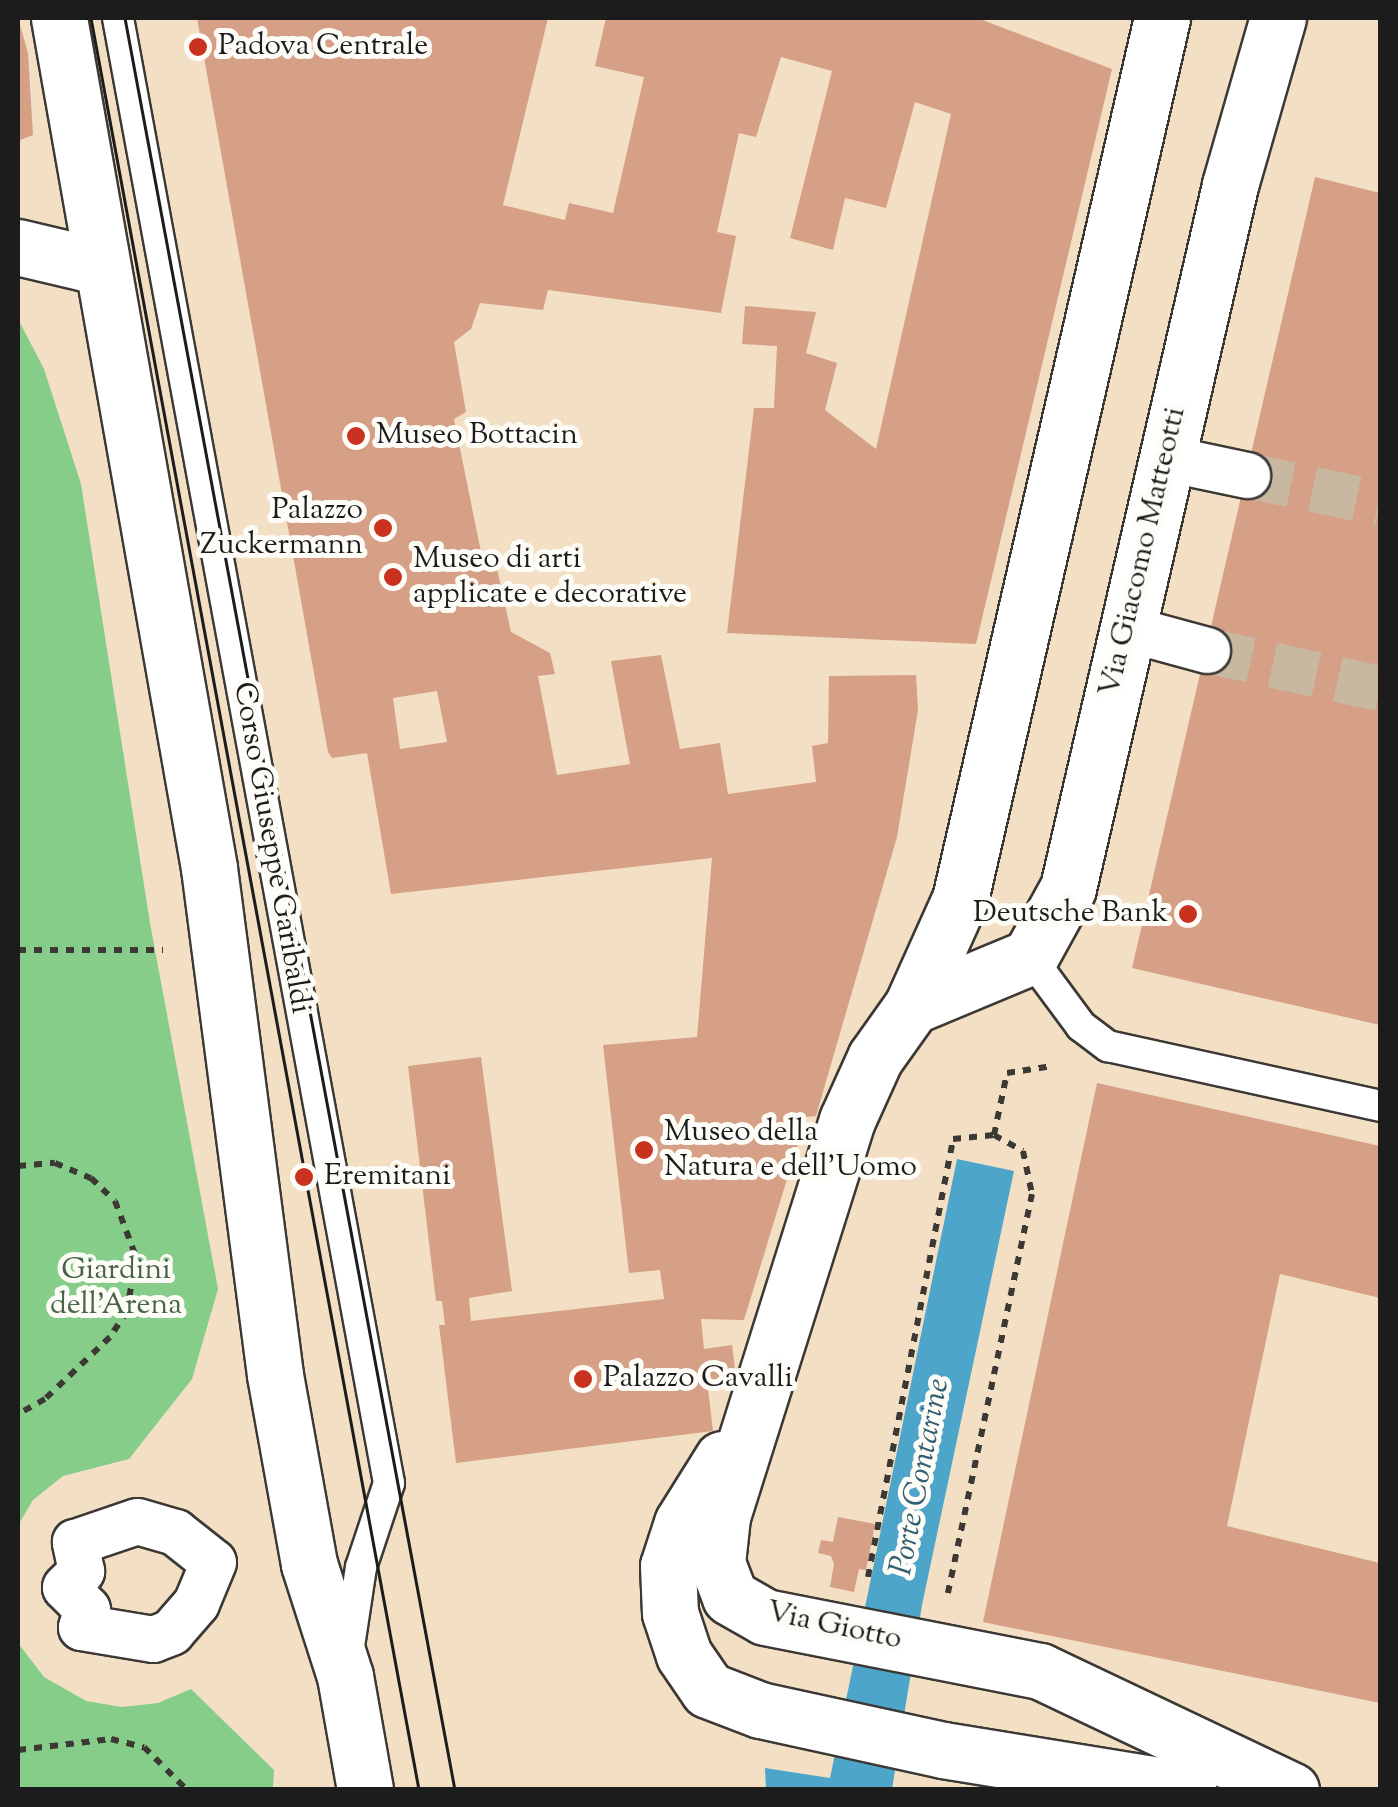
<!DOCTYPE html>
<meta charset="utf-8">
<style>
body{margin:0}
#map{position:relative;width:1398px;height:1807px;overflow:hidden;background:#f3dfc4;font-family:"Sorts Mill Goudy",serif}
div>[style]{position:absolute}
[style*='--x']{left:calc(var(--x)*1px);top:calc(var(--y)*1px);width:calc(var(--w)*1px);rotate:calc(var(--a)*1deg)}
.green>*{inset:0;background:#86cd89}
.water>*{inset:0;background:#4da5ca}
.building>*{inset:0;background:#d5a086}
.pedestrian-tunnel>*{height:45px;margin-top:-22.5px;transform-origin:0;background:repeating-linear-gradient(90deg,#c8b8a2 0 45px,transparent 0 67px)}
.path>*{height:6px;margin-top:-3px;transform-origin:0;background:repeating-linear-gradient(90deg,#3c3935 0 8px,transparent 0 16px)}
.roads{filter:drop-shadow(2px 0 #3c3935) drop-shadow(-2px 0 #3c3935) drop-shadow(0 2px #3c3935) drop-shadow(0 -2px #3c3935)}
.service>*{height:30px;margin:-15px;padding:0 15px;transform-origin:15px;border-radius:15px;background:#fff}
.pedestrian>*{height:45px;margin:-22.5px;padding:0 22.5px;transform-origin:22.5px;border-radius:22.5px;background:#fff}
.minor>*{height:55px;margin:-27.5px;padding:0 27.5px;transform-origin:27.5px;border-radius:27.5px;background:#fff}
.tram>*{height:2.5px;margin:-1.25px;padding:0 1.25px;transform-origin:1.25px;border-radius:1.25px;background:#1c1c1c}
.dots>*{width:28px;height:28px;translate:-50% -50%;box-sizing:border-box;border:5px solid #fdfcf7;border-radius:50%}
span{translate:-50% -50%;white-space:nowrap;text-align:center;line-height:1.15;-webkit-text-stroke:10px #fdfcf7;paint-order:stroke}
.poi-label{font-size:30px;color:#1c1c1c}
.left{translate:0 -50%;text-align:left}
.right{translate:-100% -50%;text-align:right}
.street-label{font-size:30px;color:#1c1c1c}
.park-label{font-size:30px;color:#466348}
.water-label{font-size:32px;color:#346073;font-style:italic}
.frame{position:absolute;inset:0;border:20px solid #1c1c1c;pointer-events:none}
</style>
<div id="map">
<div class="green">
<i style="clip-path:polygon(18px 319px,44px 369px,81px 484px,150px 923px,218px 1289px,192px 1379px,129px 1459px,63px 1476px,33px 1500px,18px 1525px)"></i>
<i style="clip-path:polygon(18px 1643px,44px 1677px,86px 1701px,122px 1707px,158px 1703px,191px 1689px,274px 1770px,273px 1789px,18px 1789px)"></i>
</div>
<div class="water">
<i style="clip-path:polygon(957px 1159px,1014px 1171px,922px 1605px,892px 1789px,766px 1789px,765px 1768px,830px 1778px)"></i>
</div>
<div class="building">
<i style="clip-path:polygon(18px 18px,28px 53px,33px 135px,18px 141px)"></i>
<i style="clip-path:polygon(evenodd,197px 18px,548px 18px,503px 205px,565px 220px,569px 203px,613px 213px,644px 77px,595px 66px,606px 18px,977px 18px,1112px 69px,976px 644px,727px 633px,754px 408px,774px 408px,777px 346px,742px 344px,745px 306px,816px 312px,806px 353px,837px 363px,825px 410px,876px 449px,951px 114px,915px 102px,886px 208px,845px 198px,833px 250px,790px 238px,832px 71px,781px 57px,756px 137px,739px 133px,717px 232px,736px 236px,721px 313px,548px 290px,543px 310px,480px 303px,471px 329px,454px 342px,466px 412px,454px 419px,484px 567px,496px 564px,511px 632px,550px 653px,555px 674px,538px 676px,557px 775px,630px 764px,611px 661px,661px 655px,680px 749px,720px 743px,728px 794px,816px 782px,812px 746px,828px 743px,829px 676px,916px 675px,918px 710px,897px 837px,816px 1116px,806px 1117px,744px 1320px,701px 1319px,704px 1349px,732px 1345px,736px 1377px,707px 1380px,713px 1431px,456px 1463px,439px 1325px,445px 1325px,442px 1301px,436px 1301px,408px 1066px,481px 1057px,512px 1291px,469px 1298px,471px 1321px,664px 1299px,660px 1270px,629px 1273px,603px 1045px,697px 1037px,712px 858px,391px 894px,367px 753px,332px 758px,328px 752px,197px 18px,437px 691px,447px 742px,400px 749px,393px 698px,437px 691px)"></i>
<i style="clip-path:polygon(1315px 177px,1380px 193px,1380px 1025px,1132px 968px)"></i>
<i style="clip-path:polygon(1097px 1083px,1380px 1146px,1380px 1298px,1280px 1274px,1227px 1526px,1380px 1563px,1380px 1703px,983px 1622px)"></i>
<i style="clip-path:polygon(838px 1517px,875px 1524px,866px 1570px,859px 1569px,854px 1592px,830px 1587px,834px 1564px,831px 1556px,818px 1553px,821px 1540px,833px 1542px)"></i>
</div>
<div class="pedestrian-tunnel">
<i style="--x:1247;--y:475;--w:136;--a:11.9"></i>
<i style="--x:1207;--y:650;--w:177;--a:12.4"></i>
</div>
<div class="path">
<i style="--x:18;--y:950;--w:145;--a:0"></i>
<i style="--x:994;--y:1135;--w:63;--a:-78.2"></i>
<i style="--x:1007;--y:1073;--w:46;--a:-8.8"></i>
<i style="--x:18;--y:1166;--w:37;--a:-5"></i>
<i style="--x:55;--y:1163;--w:39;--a:23"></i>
<i style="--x:91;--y:1178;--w:33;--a:44"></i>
<i style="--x:115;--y:1201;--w:60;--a:69.4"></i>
<i style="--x:136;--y:1257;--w:55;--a:99.5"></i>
<i style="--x:127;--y:1311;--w:31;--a:123"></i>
<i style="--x:110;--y:1337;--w:90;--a:136.4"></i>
<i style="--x:45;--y:1399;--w:31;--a:151"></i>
<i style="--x:868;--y:1577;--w:446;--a:-79"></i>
<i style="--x:953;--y:1139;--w:41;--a:-5.6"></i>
<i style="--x:994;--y:1135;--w:33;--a:29"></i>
<i style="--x:1023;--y:1151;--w:44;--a:78.2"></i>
<i style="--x:1032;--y:1194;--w:408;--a:101.9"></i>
<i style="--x:18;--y:1750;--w:94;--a:-6.7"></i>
<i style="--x:111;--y:1739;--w:34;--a:14"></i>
<i style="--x:144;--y:1747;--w:61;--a:45"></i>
</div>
<div class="roads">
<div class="service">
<i style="--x:118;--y:18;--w:1490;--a:79.52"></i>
<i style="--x:389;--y:1483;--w:89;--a:108.4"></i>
<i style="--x:361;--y:1567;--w:87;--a:98.6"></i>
<i style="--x:1030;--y:957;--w:86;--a:53.5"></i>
<i style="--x:1081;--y:1026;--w:34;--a:37"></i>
<i style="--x:1108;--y:1046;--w:279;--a:12.4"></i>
</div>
<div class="pedestrian">
<i style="--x:1166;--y:458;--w:83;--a:11.9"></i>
<i style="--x:1126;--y:628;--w:84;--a:15.2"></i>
<i style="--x:137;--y:1521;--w:40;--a:16"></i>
<i style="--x:175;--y:1532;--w:48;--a:38.3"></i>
<i style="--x:213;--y:1562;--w:44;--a:112.5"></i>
<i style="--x:196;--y:1603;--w:38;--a:131"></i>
<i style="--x:171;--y:1632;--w:19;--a:159"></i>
<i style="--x:153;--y:1639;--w:73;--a:-170.5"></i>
<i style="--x:81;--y:1627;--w:19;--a:-72"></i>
<i style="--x:87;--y:1609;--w:31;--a:-135"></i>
<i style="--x:65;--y:1587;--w:23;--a:-45"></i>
<i style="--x:81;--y:1571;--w:30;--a:-102"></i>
<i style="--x:75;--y:1542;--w:65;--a:-18.7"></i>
</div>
<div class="minor">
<i style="--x:59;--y:18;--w:863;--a:79.99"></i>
<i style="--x:209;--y:868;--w:511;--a:82.58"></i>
<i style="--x:275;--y:1375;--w:192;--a:79.8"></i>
<i style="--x:309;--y:1564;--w:118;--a:72.2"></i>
<i style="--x:345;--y:1676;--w:116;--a:80"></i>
<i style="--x:1162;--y:18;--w:904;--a:102.91"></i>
<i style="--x:960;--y:899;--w:117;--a:114.2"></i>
<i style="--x:912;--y:1006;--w:64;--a:125.4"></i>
<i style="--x:875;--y:1058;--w:68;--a:114.3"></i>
<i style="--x:847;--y:1120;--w:416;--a:107.5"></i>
<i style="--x:722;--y:1517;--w:46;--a:96.2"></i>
<i style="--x:717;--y:1563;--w:36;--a:69"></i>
<i style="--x:730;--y:1597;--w:40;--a:29.7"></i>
<i style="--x:765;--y:1617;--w:280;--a:11.1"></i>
<i style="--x:1040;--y:1671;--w:278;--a:25.4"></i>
<i style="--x:18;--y:247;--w:86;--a:13.4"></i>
<i style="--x:912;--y:1006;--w:128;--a:-22.6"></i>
<i style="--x:1030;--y:957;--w:79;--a:-61.2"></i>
<i style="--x:1068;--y:888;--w:721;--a:-77.02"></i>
<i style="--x:1230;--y:185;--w:174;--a:-74"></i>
<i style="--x:722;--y:1459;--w:75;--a:122"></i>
<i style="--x:682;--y:1523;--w:45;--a:108"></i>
<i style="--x:668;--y:1566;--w:47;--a:87.6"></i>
<i style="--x:670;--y:1613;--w:44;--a:71.6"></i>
<i style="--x:684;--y:1655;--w:42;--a:55.6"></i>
<i style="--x:708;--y:1690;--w:56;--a:21"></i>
<i style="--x:760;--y:1710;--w:187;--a:12.3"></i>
<i style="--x:943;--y:1750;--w:249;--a:9.2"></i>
</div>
</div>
<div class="tram">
<i style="--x:91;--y:18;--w:1802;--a:79.51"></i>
<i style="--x:125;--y:18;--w:1802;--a:79.45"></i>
</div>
<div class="dots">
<i style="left:198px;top:47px;background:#c8321e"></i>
<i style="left:356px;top:436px;background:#c8321e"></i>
<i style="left:383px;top:528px;background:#c8321e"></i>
<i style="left:393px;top:577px;background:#c8321e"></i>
<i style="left:1188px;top:914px;background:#c8321e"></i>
<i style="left:644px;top:1150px;background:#c8321e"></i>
<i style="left:304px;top:1177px;background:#c8321e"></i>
<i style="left:583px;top:1379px;background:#c8321e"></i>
</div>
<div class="poi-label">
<span class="left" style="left:218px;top:47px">Padova Centrale</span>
<span class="left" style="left:376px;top:436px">Museo Bottacin</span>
<span class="right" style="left:363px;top:528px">Palazzo<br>Zuckermann</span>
<span class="left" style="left:413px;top:577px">Museo di arti<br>applicate e decorative</span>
<span class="right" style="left:1168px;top:914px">Deutsche Bank</span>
<span class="left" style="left:664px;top:1150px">Museo della<br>Natura e dell’Uomo</span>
<span class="left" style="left:324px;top:1177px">Eremitani</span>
<span class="left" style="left:603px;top:1379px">Palazzo Cavalli</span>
</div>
<div class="street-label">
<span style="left:1144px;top:552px;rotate:-77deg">Via Giacomo Matteotti</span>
<span style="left:271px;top:848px;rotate:80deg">Corso Giuseppe Garibaldi</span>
<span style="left:834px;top:1627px;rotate:12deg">Via Giotto</span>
</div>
<div class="park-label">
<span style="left:116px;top:1288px">Giardini<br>dell'Arena</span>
</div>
<div class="water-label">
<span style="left:921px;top:1477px;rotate:-79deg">Porte Contarine</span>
</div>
<div class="frame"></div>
</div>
